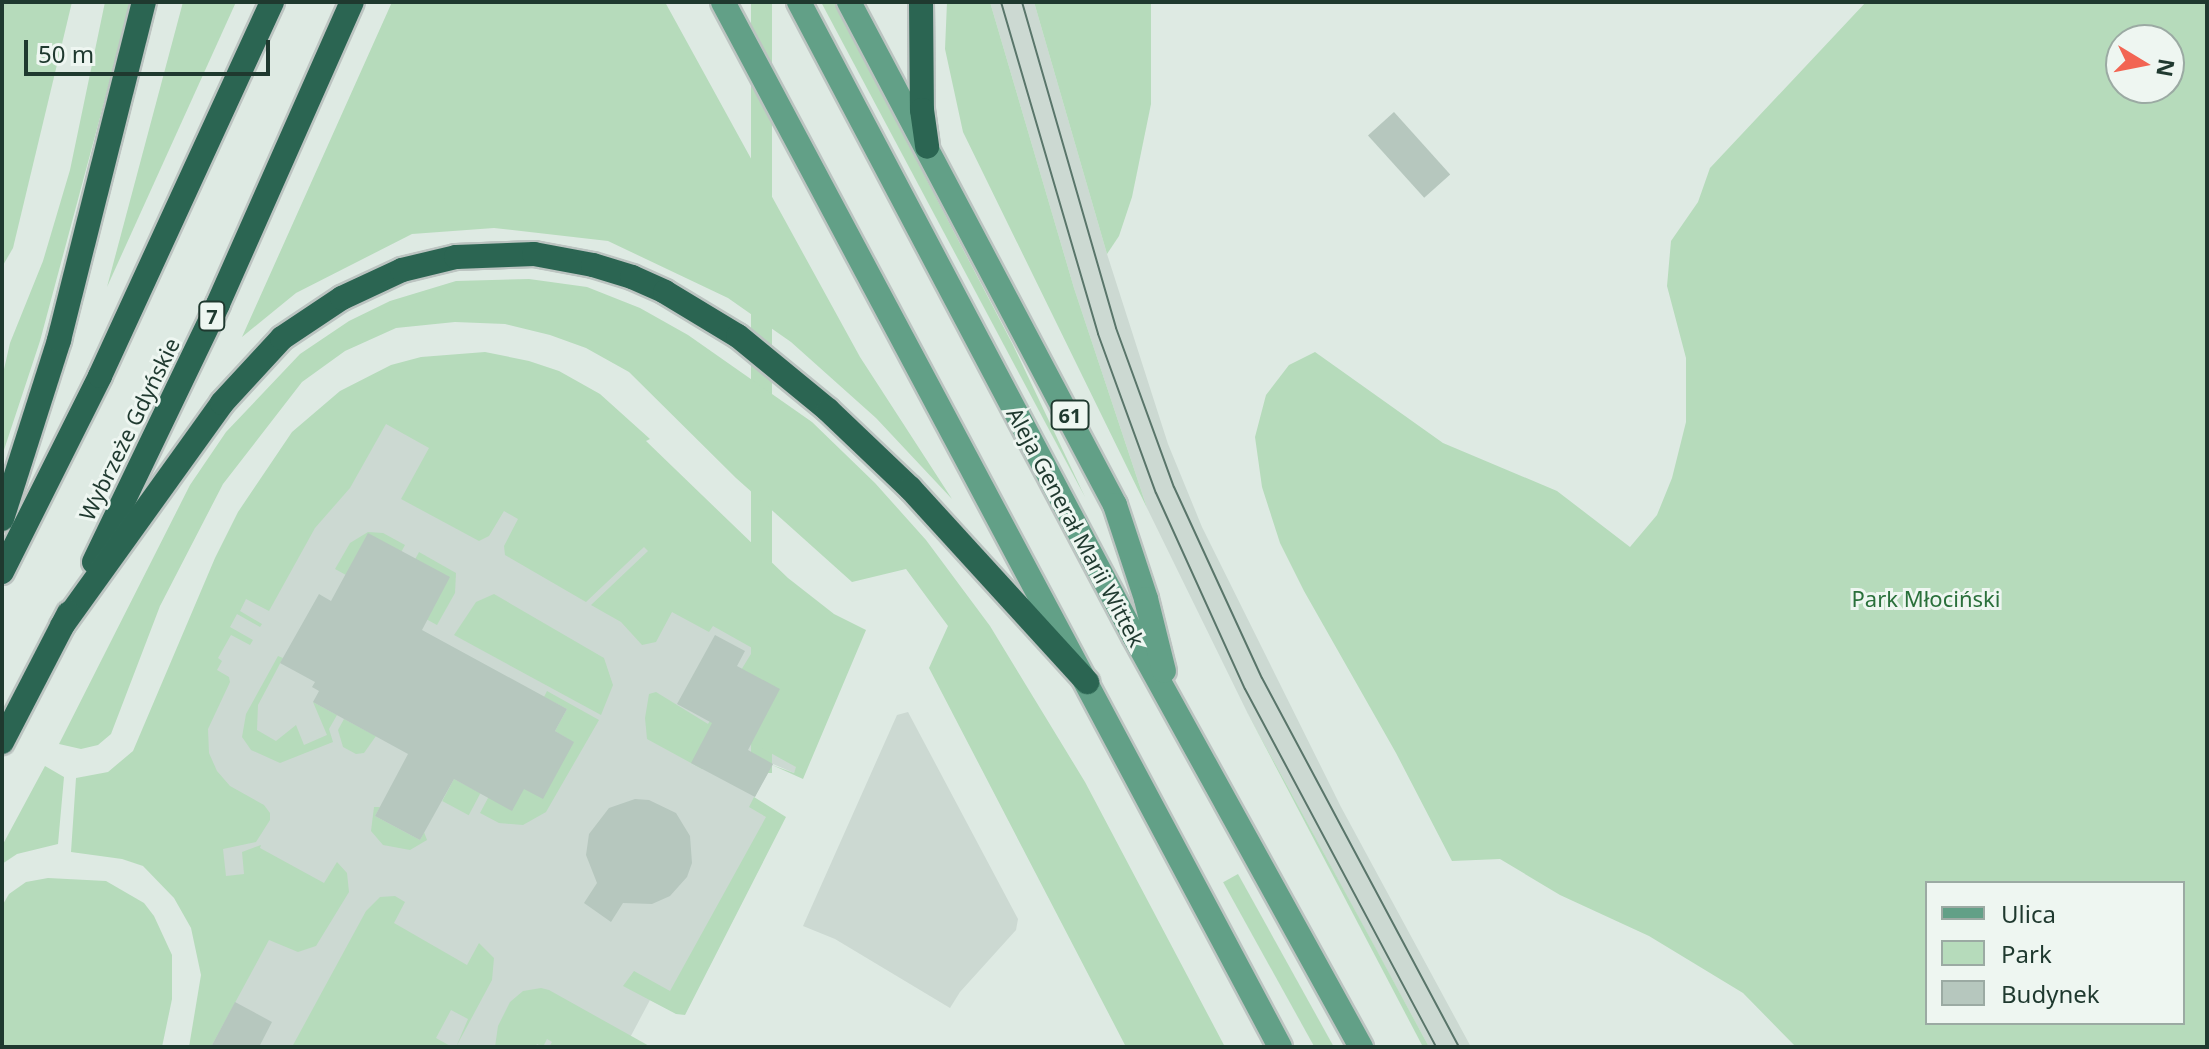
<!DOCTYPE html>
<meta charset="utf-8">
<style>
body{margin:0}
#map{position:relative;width:2209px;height:1049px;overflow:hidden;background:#deeae3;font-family:"Noto Sans",sans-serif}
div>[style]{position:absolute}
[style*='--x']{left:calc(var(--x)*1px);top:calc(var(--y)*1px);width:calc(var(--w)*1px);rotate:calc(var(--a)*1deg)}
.built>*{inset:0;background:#ccd9d2}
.green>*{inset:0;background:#b6dbbb;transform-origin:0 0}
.building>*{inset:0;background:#b6c7be;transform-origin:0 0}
.roads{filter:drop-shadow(2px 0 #bcc4c1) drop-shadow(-2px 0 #bcc4c1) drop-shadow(0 2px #bcc4c1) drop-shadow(0 -2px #bcc4c1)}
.major>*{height:24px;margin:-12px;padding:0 12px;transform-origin:12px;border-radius:12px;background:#62a087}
.highway>*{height:24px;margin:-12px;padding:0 12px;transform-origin:12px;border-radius:12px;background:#2b6552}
.tram>*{height:2px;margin:-1px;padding:0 1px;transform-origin:1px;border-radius:1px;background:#59756a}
span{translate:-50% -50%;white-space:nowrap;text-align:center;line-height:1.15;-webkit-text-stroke:6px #eef6f1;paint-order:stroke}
.shield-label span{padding:2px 6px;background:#eef6f1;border:2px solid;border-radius:6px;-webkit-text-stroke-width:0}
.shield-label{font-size:20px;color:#1f392f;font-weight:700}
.street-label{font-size:22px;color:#1f392f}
.park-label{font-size:22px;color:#2a703b}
.frame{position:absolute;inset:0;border:4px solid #1f392f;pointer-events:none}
.legend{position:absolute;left:1925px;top:881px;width:260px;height:144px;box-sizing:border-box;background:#eef6f1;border:2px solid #9baaa3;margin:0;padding:10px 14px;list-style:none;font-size:24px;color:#1f392f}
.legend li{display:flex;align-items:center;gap:16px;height:40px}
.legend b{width:40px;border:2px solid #9baaa3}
.north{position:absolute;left:2105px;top:24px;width:80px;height:80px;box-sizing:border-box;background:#eef6f1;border:2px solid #9baaa3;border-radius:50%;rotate:100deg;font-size:22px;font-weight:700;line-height:32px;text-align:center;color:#1f392f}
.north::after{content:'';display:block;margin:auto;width:28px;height:36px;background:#f26553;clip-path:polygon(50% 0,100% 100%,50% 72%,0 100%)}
.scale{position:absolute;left:24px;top:40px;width:246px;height:36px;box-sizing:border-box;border:4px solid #1f392f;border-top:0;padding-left:10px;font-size:24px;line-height:28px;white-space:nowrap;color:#1f392f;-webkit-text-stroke:6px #eef6f1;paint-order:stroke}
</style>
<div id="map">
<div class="built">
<i style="clip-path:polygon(990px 2px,1034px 2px,1107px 254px,1168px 444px,1202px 527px,1341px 807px,1471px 1047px,1429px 1047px,1247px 712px,1147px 508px,1074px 288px)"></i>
<i style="clip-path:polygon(420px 394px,618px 511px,835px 682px,794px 773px,773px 764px,754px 798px,777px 812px,672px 1011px,650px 1000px,625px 1047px,192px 1047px,209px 949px,168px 860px,210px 657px,345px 409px)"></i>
<i style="clip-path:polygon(908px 712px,1018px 919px,1016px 930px,960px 992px,950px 1008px,835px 939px,803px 926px,897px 715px)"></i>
</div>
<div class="green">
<i style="clip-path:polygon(2px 2px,72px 2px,13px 248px,2px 267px)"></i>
<i style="clip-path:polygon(105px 2px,131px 2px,40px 341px,2px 456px,2px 378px,10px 343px,43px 261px,70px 170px)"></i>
<i style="clip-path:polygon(183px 2px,236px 2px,107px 287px)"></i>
<i style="clip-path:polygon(392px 2px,665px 2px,860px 357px,952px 499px,876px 418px,791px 342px,728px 298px,608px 241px,494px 228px,412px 234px,296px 293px,242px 337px)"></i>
<i style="left:751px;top:2px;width:21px;height:771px"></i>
<i style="clip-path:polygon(821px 2px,834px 2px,1013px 345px,1085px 497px)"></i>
<i style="clip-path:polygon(947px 2px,990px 2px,1074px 288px,1147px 508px,963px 132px,945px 49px)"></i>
<i style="clip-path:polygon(1034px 2px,1151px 2px,1151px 104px,1132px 197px,1119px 236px,1107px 254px)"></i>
<i style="clip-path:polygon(evenodd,1866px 2px,2207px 2px,2207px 1047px,1796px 1047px,1743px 993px,1649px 936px,1560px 895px,1500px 859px,1452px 861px,1396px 753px,1304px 591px,1280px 543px,1262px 487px,1255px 437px,1266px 395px,1289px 365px,1315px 352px,1443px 443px,1557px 491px,1630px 547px,1657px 515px,1672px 478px,1686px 422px,1686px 358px,1667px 286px,1671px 241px,1698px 202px,1710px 168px,1866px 2px,2121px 40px,2169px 40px,2169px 88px,2121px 88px,2121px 40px,1866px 2px,1927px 883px,2183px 883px,2183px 1023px,1927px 1023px,1927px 883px)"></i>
<i style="clip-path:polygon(529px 279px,587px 287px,640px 308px,688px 335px,812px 422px,875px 483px,926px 540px,990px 626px,1085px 782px,1225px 1047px,1126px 1047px,929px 668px,948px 626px,906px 569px,852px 582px,736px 478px,629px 372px,586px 348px,550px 335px,505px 324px,455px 322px,396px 328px,345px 351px,302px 382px,223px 484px,160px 606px,111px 734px,98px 745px,81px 749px,59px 744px,190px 485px,226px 432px,300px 354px,349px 321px,390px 301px,456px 281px)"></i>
<i style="clip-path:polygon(485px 352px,529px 361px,559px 371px,600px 394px,650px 439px,646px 441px,788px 578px,834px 614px,866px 630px,803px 779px,772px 765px,794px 773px,796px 767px,725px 728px,702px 769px,647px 739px,645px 718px,649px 694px,656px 692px,708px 724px,754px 649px,713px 626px,709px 632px,672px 612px,656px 642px,642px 645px,621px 622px,591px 605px,648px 551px,644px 547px,586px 602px,505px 555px,504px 546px,518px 519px,504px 511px,489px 536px,479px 541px,401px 499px,429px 448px,386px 424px,350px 488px,315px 528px,269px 611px,246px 599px,240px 611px,262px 624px,260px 627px,237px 614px,230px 627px,253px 640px,250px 645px,231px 635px,218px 658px,222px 661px,217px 670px,229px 677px,230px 682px,208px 729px,209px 753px,217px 771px,230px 786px,264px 805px,270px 813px,270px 820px,256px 842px,223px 849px,226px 876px,244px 874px,242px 852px,261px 845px,260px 848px,324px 883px,337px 862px,347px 873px,349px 892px,316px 946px,298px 952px,269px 940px,211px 1047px,189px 1047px,201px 975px,191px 928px,174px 898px,143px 866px,122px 859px,71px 852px,76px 778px,108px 772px,133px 751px,215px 558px,238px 512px,292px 432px,340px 391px,391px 365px,421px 357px)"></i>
<i style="clip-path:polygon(368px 532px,383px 533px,405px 545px,379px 593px,335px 569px,350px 543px)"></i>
<i style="clip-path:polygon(419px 552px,456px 573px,455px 593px,437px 625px,393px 601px)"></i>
<i style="clip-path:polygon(494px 594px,604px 658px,613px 685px,601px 715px,454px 635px,476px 602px)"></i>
<i style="clip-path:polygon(278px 656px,283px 658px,258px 705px,257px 730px,276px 741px,296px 725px,304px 745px,327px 735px,313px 702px,337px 715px,329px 729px,333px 742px,280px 763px,251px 750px,242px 737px,246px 714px)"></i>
<i style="clip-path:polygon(547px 691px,599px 720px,546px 812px,523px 825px,499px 823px,480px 813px,488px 798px,524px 788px,573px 742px,555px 731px,567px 709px,544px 697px)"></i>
<i style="clip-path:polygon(1247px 712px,1375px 947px,1429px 1047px,1423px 1047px)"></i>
<i style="clip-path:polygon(344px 719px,376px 736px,364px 753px,356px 754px,343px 747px,338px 730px)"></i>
<i style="clip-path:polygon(45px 766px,64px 777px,58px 844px,17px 854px,2px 864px,2px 846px)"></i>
<i style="left:454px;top:779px;width:30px;height:25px;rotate:28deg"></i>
<i style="clip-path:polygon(754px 797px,786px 817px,685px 1015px,676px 1014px,623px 986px,634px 971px,670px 991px,766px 817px,749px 807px)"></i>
<i style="clip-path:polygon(374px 807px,380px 807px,375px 816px,420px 840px,424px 832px,427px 840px,410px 850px,383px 845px,371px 831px)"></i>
<i style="left:1238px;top:874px;width:197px;height:17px;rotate:61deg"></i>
<i style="clip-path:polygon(48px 878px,106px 881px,144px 903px,154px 916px,172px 955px,172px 999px,162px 1047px,2px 1047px,2px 906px,9px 894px,26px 882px)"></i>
<i style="clip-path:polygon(395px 896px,405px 902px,394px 923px,467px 965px,479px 943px,494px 958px,492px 980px,456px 1047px,468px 1019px,451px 1010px,436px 1038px,452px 1047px,292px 1047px,366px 911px,380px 897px)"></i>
<i style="clip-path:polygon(541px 988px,549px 990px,651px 1047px,549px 1047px,552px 1042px,547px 1039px,543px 1047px,537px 1044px,535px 1047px,495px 1047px,498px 1026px,510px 1002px,523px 991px)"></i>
</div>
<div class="building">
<i style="left:1394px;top:112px;width:84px;height:35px;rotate:48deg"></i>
<i style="clip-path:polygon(368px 533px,450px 577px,422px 630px,567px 709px,555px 731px,574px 742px,543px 799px,524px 789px,512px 811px,454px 779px,420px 840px,375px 816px,408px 754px,313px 702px,319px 691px,312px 687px,315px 682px,280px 663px,319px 594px,331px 601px)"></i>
<i style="clip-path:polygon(715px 635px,745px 651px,737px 666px,780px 689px,748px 750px,773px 764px,755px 797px,691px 763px,712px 723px,677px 704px)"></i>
<i style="clip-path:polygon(635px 799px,649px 800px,676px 813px,690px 836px,692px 863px,687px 877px,670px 896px,652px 904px,623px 903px,611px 922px,584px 903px,597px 883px,586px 855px,589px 834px,609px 808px)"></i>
<i style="clip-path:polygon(235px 1002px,272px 1022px,259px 1047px,211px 1047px)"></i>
</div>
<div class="roads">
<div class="major">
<i style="--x:723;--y:2;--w:1184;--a:61.94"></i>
<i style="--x:799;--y:2;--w:717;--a:62.15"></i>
<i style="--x:1134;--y:636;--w:470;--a:61.1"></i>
<i style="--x:849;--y:2;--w:569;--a:62.13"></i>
<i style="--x:1115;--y:505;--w:99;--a:71.7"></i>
<i style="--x:1146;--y:599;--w:74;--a:76"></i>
</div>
<div class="highway">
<i style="--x:921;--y:2;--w:108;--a:89.5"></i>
<i style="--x:922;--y:110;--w:37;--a:82"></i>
<i style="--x:2;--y:519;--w:188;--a:-72.3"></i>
<i style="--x:59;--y:340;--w:349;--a:-75.9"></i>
<i style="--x:94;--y:562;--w:286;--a:-64.3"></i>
<i style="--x:218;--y:304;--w:330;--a:-66.1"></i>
<i style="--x:2;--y:572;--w:219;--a:-63.4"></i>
<i style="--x:100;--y:376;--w:412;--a:-65.3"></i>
<i style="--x:62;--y:626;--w:274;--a:-54.3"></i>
<i style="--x:222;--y:403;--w:88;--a:-47.3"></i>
<i style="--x:282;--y:338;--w:72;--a:-33.7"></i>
<i style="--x:342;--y:298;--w:66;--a:-25"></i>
<i style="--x:402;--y:270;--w:56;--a:-13.5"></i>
<i style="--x:456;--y:257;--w:78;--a:-2.2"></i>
<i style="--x:534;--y:254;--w:60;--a:10.6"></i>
<i style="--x:593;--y:265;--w:41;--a:17.1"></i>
<i style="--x:632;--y:277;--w:36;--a:24"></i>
<i style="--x:665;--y:292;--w:85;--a:31.1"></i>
<i style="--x:738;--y:336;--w:117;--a:39.4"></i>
<i style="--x:828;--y:410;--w:113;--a:43.6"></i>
<i style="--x:910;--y:488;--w:263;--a:47.6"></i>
<i style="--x:2;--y:742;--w:145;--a:-62.6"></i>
</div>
</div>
<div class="tram">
<i style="--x:1001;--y:2;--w:346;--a:73.7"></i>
<i style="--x:1098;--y:334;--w:169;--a:70"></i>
<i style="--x:1156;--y:493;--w:215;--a:65.6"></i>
<i style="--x:1245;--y:689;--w:406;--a:61.9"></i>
<i style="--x:1022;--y:2;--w:339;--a:73.9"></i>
<i style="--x:1116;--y:328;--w:169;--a:70"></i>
<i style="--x:1174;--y:487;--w:210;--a:65.3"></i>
<i style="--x:1262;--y:678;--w:418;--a:61.9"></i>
</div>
<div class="shield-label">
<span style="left:212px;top:316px">7</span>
<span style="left:1070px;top:415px">61</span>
</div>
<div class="street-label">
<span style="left:129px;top:429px;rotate:-64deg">Wybrzeże Gdyńskie</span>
<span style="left:1076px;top:527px;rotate:62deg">Aleja Generał Marii Wittek</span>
</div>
<div class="park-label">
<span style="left:1926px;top:599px">Park Młociński</span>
</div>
<div class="frame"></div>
<ul class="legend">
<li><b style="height:10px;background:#62a087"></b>Ulica</li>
<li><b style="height:22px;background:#b6dbbb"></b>Park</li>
<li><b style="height:22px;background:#b6c7be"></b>Budynek</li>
</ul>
<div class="north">N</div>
<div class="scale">50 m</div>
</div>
